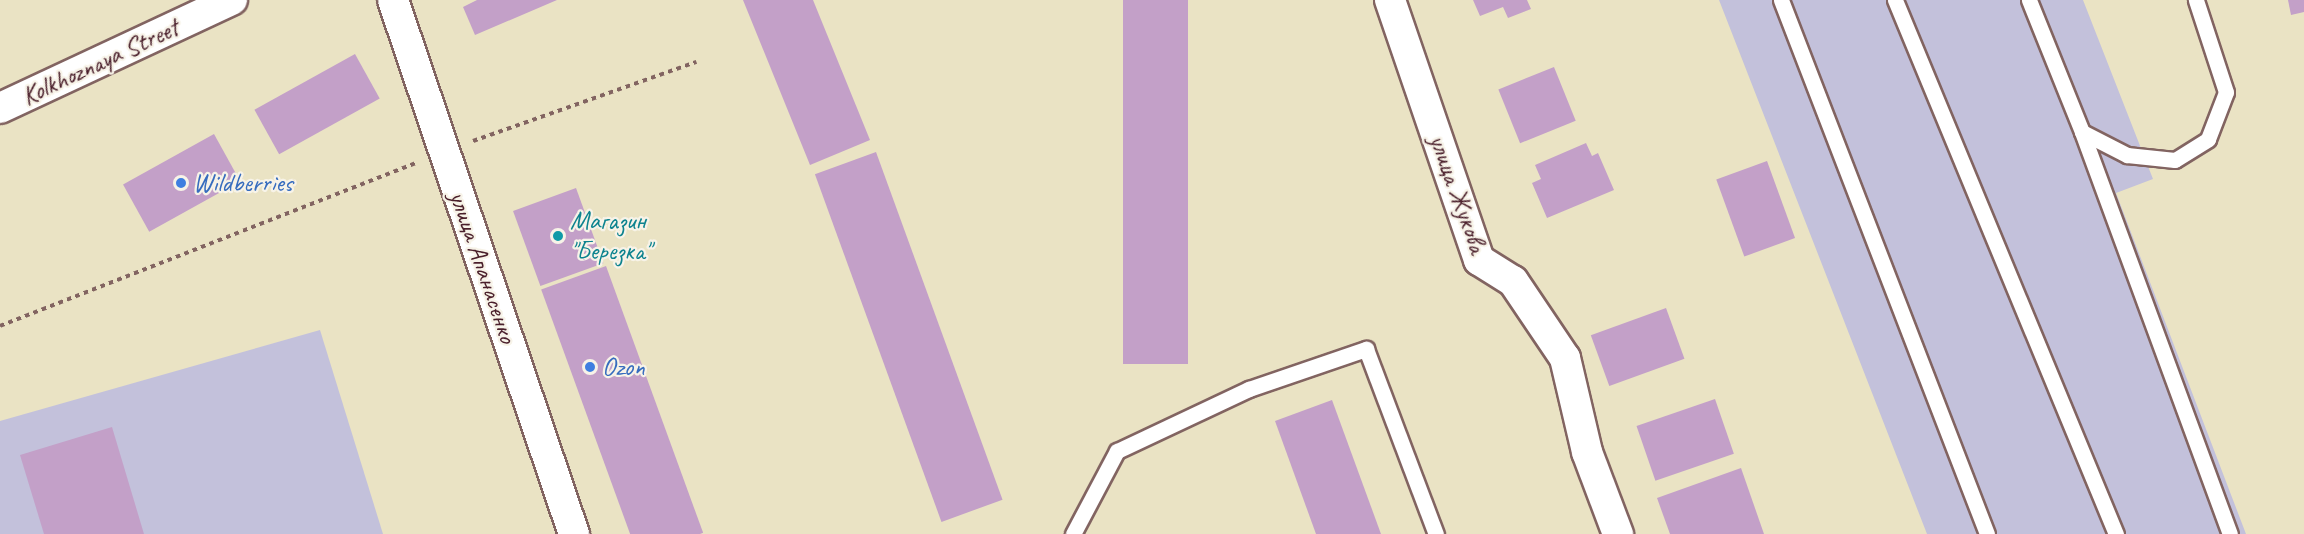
<!DOCTYPE html>
<meta charset="utf-8">
<style>
body{margin:0}
#map{position:relative;width:2304px;height:534px;overflow:hidden;background:#eae3c4;font-family:Caveat,sans-serif}
div>[style]{position:absolute}
[style*='--x']{left:calc(var(--x)*1px);top:calc(var(--y)*1px);width:calc(var(--w)*1px);rotate:calc(var(--a)*1deg)}
.industrial>*{inset:0;background:#c3c1db}
.building>*{inset:0;background:#c3a0c8;transform-origin:0 0}
.path>*{height:4px;margin-top:-2px;transform-origin:0;background:repeating-linear-gradient(90deg,#826461 0 4.5px,transparent 0 9px)}
.roads{filter:drop-shadow(2px 0 #826461) drop-shadow(-2px 0 #826461) drop-shadow(0 2px #826461) drop-shadow(0 -2px #826461)}
.service>*{height:15px;margin:-7.5px;padding:0 7.5px;transform-origin:7.5px;border-radius:7.5px;background:#fff}
.minor>*{height:30px;margin:-15px;padding:0 15px;transform-origin:15px;border-radius:15px;background:#fff}
.dots>*{width:16px;height:16px;translate:-50% -50%;box-sizing:border-box;border:3px solid #f7f3e8;border-radius:50%}
span{translate:-50% -50%;white-space:nowrap;text-align:center;line-height:1.15;-webkit-text-stroke:4.5px #f7f3e8;paint-order:stroke}
.street-label{font-size:26px;color:#4a1f2b}
.shop-label{font-size:26px;color:#366cbe}
.left{translate:0 -50%;text-align:left}
.culture-label{font-size:26px;color:#0d838f}
</style>
<div id="map">
<div class="industrial">
<i style="clip-path:polygon(1719px 0,2083px 0,2153px 179px,2116px 193px,2246px 534px,1927px 534px)"></i>
<i style="clip-path:polygon(320px 330px,383px 534px,0 534px,0 421px)"></i>
</div>
<div class="building">
<i style="clip-path:polygon(477px 0,557px 0,475px 35px,463px 7px)"></i>
<i style="clip-path:polygon(743px 0,813px 0,870px 140px,810px 165px)"></i>
<i style="left:1123px;top:0;width:65px;height:364px"></i>
<i style="clip-path:polygon(1473px 0,1527px 0,1531px 9px,1508px 18px,1503px 7px,1480px 16px)"></i>
<i style="clip-path:polygon(2288px 0,2304px 0,2304px 12px,2291px 15px)"></i>
<i style="left:355px;top:54px;width:51px;height:115px;rotate:61deg"></i>
<i style="left:1554px;top:67px;width:58px;height:60px;rotate:68deg"></i>
<i style="left:214px;top:134px;width:54px;height:104px;rotate:61deg"></i>
<i style="clip-path:polygon(1586px 143px,1592px 156px,1598px 153px,1614px 190px,1547px 218px,1532px 183px,1541px 179px,1535px 165px)"></i>
<i style="left:876px;top:152px;width:370px;height:65px;rotate:70deg"></i>
<i style="left:1767px;top:161px;width:82px;height:54px;rotate:70deg"></i>
<i style="left:576px;top:188px;width:80px;height:67px;rotate:70deg"></i>
<i style="left:606px;top:266px;width:284px;height:69px;rotate:70deg"></i>
<i style="left:1666px;top:308px;width:54px;height:80px;rotate:70deg"></i>
<i style="left:1715px;top:399px;width:58px;height:83px;rotate:71deg"></i>
<i style="clip-path:polygon(1332px 400px,1381px 534px,1316px 534px,1275px 421px)"></i>
<i style="clip-path:polygon(112px 427px,144px 534px,44px 534px,20px 455px)"></i>
<i style="clip-path:polygon(1741px 468px,1764px 534px,1670px 534px,1657px 498px)"></i>
</div>
<div class="path">
<i style="--x:473;--y:141;--w:237;--a:-19.5"></i>
<i style="--x:0;--y:326;--w:447;--a:-21.4"></i>
</div>
<div class="roads">
<div class="service">
<i style="--x:1781;--y:0;--w:572;--a:68.9"></i>
<i style="--x:1895;--y:0;--w:578;--a:67.52"></i>
<i style="--x:2029;--y:0;--w:142;--a:68.1"></i>
<i style="--x:2082;--y:132;--w:428;--a:69.8"></i>
<i style="--x:2082;--y:132;--w:51;--a:27.1"></i>
<i style="--x:2127;--y:155;--w:48;--a:5.9"></i>
<i style="--x:2175;--y:160;--w:39;--a:-32"></i>
<i style="--x:2208;--y:139;--w:50;--a:-69"></i>
<i style="--x:2226;--y:92;--w:97;--a:-108.1"></i>
<i style="--x:1073;--y:534;--w:94;--a:-62.1"></i>
<i style="--x:1117;--y:451;--w:146;--a:-25.2"></i>
<i style="--x:1249;--y:389;--w:124;--a:-18.9"></i>
<i style="--x:1366;--y:349;--w:198;--a:69.3"></i>
</div>
<div class="minor">
<i style="--x:393;--y:0;--w:564;--a:71.28"></i>
<i style="--x:1390;--y:0;--w:275;--a:71.1"></i>
<i style="--x:1479;--y:260;--w:40;--a:32"></i>
<i style="--x:1513;--y:281;--w:93;--a:56"></i>
<i style="--x:1565;--y:358;--w:97;--a:76.8"></i>
<i style="--x:1587;--y:452;--w:88;--a:69.3"></i>
<i style="--x:0;--y:108;--w:256;--a:-25"></i>
</div>
</div>
<div class="dots">
<i style="left:181px;top:183px;background:#3f7fe0"></i>
<i style="left:558px;top:236px;background:#0f9aa8"></i>
<i style="left:590px;top:367px;background:#3f7fe0"></i>
</div>
<div class="street-label">
<span style="left:100px;top:62px;rotate:-25deg">Kolkhoznaya Street</span>
<span style="left:1458px;top:194px;rotate:70deg">улица Жукова</span>
<span style="left:483px;top:267px;rotate:71deg">улица Апанасенко</span>
</div>
<div class="shop-label">
<span class="left" style="left:193px;top:183px">Wildberries</span>
<span class="left" style="left:602px;top:367px">Ozon</span>
</div>
<div class="culture-label">
<span class="left" style="left:570px;top:236px">Магазин<br>"Березка"</span>
</div>
</div>
